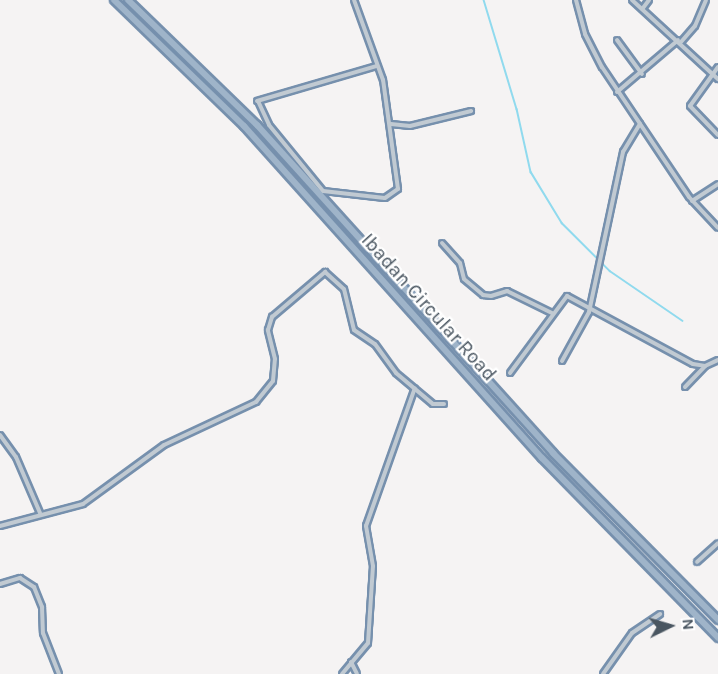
<!DOCTYPE html>
<style>
body{margin:0}
#map{position:relative;width:718px;height:674px;overflow:hidden;background:#f5f3f3;font-family:Karla,sans-serif}
div>[style]{position:absolute}
[style*='--x']{left:calc(var(--x)*1px);top:calc(var(--y)*1px);width:calc(var(--w)*1px);rotate:calc(var(--a)*1deg)}
.stream>*{height:1.5px;margin:-0.75px;padding:0 0.75px;transform-origin:0.75px;border-radius:0.75px;background:#90daee}
.roads{filter:drop-shadow(2px 0 #7690ad) drop-shadow(-2px 0 #7690ad) drop-shadow(0 2px #7690ad) drop-shadow(0 -2px #7690ad)}
.minor>*{height:4px;margin:-2px;padding:0 2px;transform-origin:2px;border-radius:2px;background:#c1cad2}
.trunk>*{height:6px;margin:-3px;padding:0 3px;transform-origin:3px;border-radius:3px;background:#9fb4c9}
span{translate:-50% -50%;white-space:nowrap;text-align:center;line-height:1.15;-webkit-text-stroke:4.5px #fff;paint-order:stroke}
.street-label{font-size:20px;color:#4a5661}
.north{position:absolute;left:640px;top:596px;width:60px;height:60px;-webkit-text-stroke:4px #fff;paint-order:stroke;rotate:85deg;font-size:16px;font-weight:700;line-height:24px;text-align:center;color:#4a5661}
.north::after{content:'';display:block;margin:auto;width:21px;height:27px;background:#4a5661;clip-path:polygon(50% 0,100% 100%,50% 72%,0 100%)}
</style>
<div id="map">
<div class="stream">
<i style="--x:484;--y:0;--w:114;--a:73.2"></i>
<i style="--x:517;--y:109;--w:65;--a:77.5"></i>
<i style="--x:531;--y:172;--w:60;--a:58.7"></i>
<i style="--x:562;--y:223;--w:68;--a:45"></i>
<i style="--x:610;--y:271;--w:88;--a:34.4"></i>
</div>
<div class="roads">
<div class="minor">
<i style="--x:576;--y:0;--w:35;--a:75"></i>
<i style="--x:585;--y:34;--w:37;--a:63"></i>
<i style="--x:602;--y:67;--w:156;--a:56.2"></i>
<i style="--x:689;--y:197;--w:42;--a:46.9"></i>
<i style="--x:632;--y:0;--w:117;--a:42.6"></i>
<i style="--x:643;--y:8;--w:10;--a:-53"></i>
<i style="--x:617;--y:40;--w:42;--a:53.7"></i>
<i style="--x:681;--y:42;--w:21;--a:-49"></i>
<i style="--x:695;--y:26;--w:28;--a:-67"></i>
<i style="--x:718;--y:67;--w:48;--a:125.7"></i>
<i style="--x:690;--y:106;--w:40;--a:46"></i>
<i style="--x:617;--y:92;--w:80;--a:-40.4"></i>
<i style="--x:257;--y:101;--w:125;--a:-16.3"></i>
<i style="--x:258;--y:101;--w:26;--a:65"></i>
<i style="--x:269;--y:125;--w:85;--a:50.7"></i>
<i style="--x:323;--y:191;--w:62;--a:6.4"></i>
<i style="--x:385;--y:198;--w:16;--a:-35"></i>
<i style="--x:398;--y:189;--w:110;--a:-97.8"></i>
<i style="--x:383;--y:80;--w:85;--a:-109.9"></i>
<i style="--x:391;--y:124;--w:19;--a:6"></i>
<i style="--x:410;--y:126;--w:63;--a:-13.8"></i>
<i style="--x:692;--y:201;--w:31;--a:-33"></i>
<i style="--x:442;--y:243;--w:27;--a:48"></i>
<i style="--x:460;--y:263;--w:16;--a:76"></i>
<i style="--x:464;--y:279;--w:25;--a:40"></i>
<i style="--x:483;--y:295;--w:8;--a:7"></i>
<i style="--x:491;--y:296;--w:17;--a:-17"></i>
<i style="--x:507;--y:291;--w:50;--a:26.1"></i>
<i style="--x:562;--y:361;--w:56;--a:-61.1"></i>
<i style="--x:589;--y:312;--w:164;--a:-78"></i>
<i style="--x:623;--y:152;--w:33;--a:-59"></i>
<i style="--x:510;--y:373;--w:96;--a:-53.5"></i>
<i style="--x:567;--y:296;--w:143;--a:28.4"></i>
<i style="--x:693;--y:364;--w:12;--a:9"></i>
<i style="--x:685;--y:387;--w:29;--a:-46"></i>
<i style="--x:705;--y:366;--w:14;--a:-25"></i>
<i style="--x:0;--y:435;--w:27;--a:54"></i>
<i style="--x:16;--y:457;--w:61;--a:66.8"></i>
<i style="--x:0;--y:526;--w:86;--a:-14.8"></i>
<i style="--x:83;--y:504;--w:100;--a:-36.1"></i>
<i style="--x:164;--y:445;--w:102;--a:-25.1"></i>
<i style="--x:256;--y:402;--w:27;--a:-51"></i>
<i style="--x:273;--y:381;--w:22;--a:-85"></i>
<i style="--x:275;--y:359;--w:30;--a:-104"></i>
<i style="--x:268;--y:330;--w:14;--a:-73"></i>
<i style="--x:272;--y:317;--w:70;--a:-40.3"></i>
<i style="--x:325;--y:272;--w:25;--a:42"></i>
<i style="--x:344;--y:289;--w:42;--a:76.3"></i>
<i style="--x:354;--y:330;--w:25;--a:34"></i>
<i style="--x:375;--y:344;--w:36;--a:54"></i>
<i style="--x:396;--y:373;--w:48;--a:40"></i>
<i style="--x:433;--y:404;--w:11;--a:0"></i>
<i style="--x:697;--y:562;--w:28;--a:-42"></i>
<i style="--x:0;--y:584;--w:21;--a:-17"></i>
<i style="--x:20;--y:578;--w:17;--a:33"></i>
<i style="--x:34;--y:587;--w:22;--a:68"></i>
<i style="--x:42;--y:607;--w:26;--a:88"></i>
<i style="--x:43;--y:633;--w:44;--a:68.7"></i>
<i style="--x:351;--y:662;--w:13;--a:63"></i>
<i style="--x:342;--y:674;--w:40;--a:-50"></i>
<i style="--x:368;--y:643;--w:77;--a:-86.3"></i>
<i style="--x:373;--y:566;--w:41;--a:-99.9"></i>
<i style="--x:366;--y:526;--w:146;--a:-70.5"></i>
<i style="--x:603;--y:674;--w:50;--a:-54.7"></i>
<i style="--x:632;--y:633;--w:34;--a:-34"></i>
</div>
<div class="trunk">
<i style="--x:114;--y:0;--w:181;--a:44.1"></i>
<i style="--x:244;--y:126;--w:446;--a:48.1"></i>
<i style="--x:542;--y:458;--w:252;--a:45.6"></i>
<i style="--x:128;--y:0;--w:180;--a:44.1"></i>
<i style="--x:257;--y:125;--w:442;--a:47.9"></i>
<i style="--x:553;--y:453;--w:235;--a:45.3"></i>
</div>
</div>
<div class="street-label">
<span style="left:429px;top:307px;rotate:48deg">Ibadan Circular Road</span>
</div>
<div class="north">N</div>
</div>
